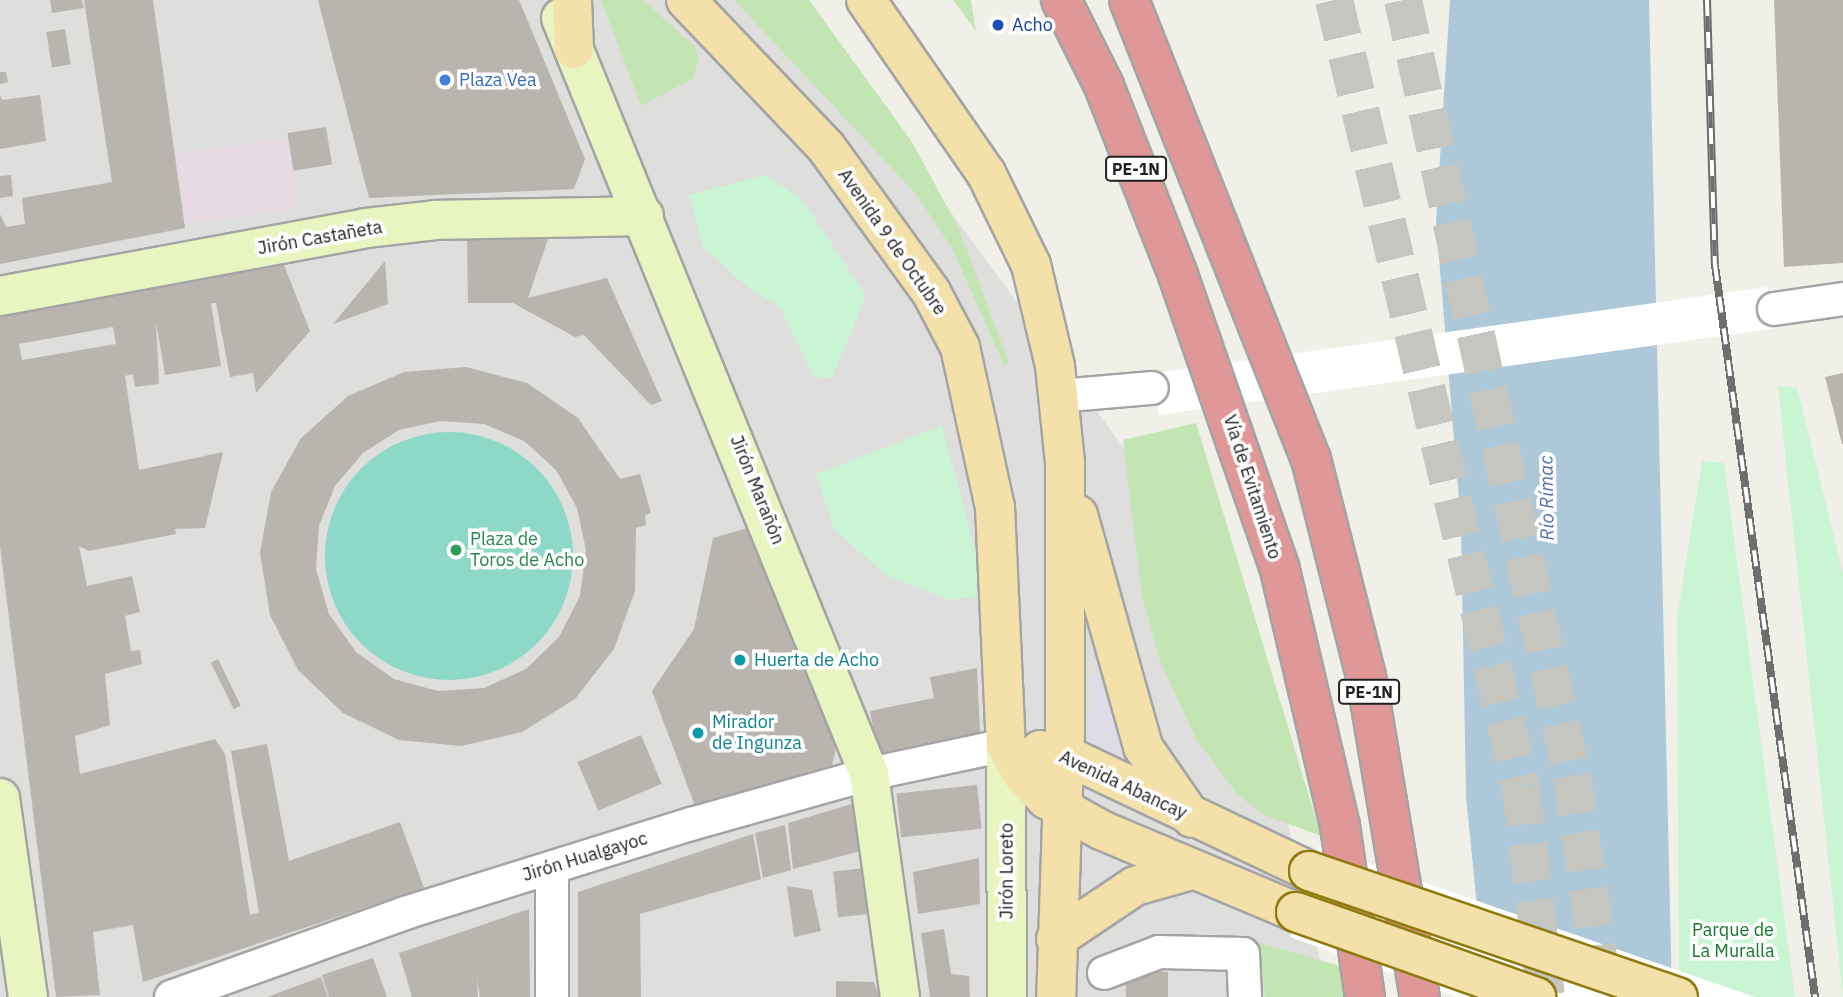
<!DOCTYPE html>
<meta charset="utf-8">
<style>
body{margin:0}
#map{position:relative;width:1843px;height:997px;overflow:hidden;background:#f0efe8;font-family:"IBM Plex Sans",sans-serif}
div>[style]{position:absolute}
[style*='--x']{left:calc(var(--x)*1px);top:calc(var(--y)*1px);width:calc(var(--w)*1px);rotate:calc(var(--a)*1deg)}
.residential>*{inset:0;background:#dededd}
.industrial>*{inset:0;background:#e8dae3;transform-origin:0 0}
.grass>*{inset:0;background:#c3e5b3}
.park>*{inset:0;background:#caf5d4}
.pitch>*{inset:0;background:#8dd8c7}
.round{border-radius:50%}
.plaza>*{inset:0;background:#dedce6}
.water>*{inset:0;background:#acc8d9}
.pier>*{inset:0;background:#fff;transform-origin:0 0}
.building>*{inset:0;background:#b9b5ae;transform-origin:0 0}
.highway-tunnel>*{height:38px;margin-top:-19px;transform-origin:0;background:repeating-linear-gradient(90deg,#c6c6c0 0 38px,transparent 0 57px)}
.roads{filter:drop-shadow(2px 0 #a4a4a4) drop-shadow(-2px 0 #a4a4a4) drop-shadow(0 2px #a4a4a4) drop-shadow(0 -2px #a4a4a4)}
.street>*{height:32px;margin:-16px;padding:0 16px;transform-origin:16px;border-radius:16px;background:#fff}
.secondary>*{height:38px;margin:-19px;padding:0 19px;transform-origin:19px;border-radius:19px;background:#e9f5c1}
.primary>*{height:38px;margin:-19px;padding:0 19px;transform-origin:19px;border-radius:19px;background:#f4e0a9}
.highway>*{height:38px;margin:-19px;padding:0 19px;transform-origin:19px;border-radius:19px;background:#e09798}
.rail>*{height:8px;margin-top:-4px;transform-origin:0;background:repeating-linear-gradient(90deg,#fff 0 16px,#6e6e6e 0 32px);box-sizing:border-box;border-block:2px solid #6e6e6e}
.bridges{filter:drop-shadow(2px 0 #8f7a0d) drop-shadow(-2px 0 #8f7a0d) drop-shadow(0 2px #8f7a0d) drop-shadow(0 -2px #8f7a0d)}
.primary-bridge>*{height:38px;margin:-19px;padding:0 19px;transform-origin:19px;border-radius:19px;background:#f4e0a9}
.dots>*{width:19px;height:19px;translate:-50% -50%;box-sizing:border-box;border:4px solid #fff;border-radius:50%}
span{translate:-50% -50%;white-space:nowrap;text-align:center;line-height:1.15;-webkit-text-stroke:7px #fff;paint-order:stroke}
.shield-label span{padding:2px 5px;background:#fff;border:2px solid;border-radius:5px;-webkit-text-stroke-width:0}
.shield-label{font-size:16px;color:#202020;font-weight:700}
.transit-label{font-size:18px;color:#164399}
.left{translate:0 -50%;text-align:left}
.shop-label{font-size:18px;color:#366cbe}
.street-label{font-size:18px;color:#202020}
.leisure-label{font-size:18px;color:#27864d}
.culture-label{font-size:18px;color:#0d838f}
.park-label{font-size:18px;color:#16772e}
.water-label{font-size:19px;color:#5470a8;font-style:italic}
</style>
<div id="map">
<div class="residential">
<i style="clip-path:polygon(0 0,778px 0,909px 155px,1178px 522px,1276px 773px,1329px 997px,0 997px)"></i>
</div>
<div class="industrial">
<i style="left:288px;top:138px;width:71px;height:113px;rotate:82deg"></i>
</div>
<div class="grass">
<i style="clip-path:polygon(601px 0,643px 0,695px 47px,699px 59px,692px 79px,641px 106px)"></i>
<i style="clip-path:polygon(734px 0,809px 0,912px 142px,959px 229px,1009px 363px,1004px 365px,952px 248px,916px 194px)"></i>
<i style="clip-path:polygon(953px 0,971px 0,976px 31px)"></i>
<i style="clip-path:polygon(1196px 423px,1321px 836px,1264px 815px,1238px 795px,1196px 739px,1160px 661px,1142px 596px,1123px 440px)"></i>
<i style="clip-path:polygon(1259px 943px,1344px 967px,1351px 997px,1265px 997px)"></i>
</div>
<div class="park">
<i style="clip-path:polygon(765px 175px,802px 199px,866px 296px,832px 378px,813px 377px,780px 306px,751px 290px,703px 247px,689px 195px)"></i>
<i style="clip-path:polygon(1778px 387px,1797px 387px,1843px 573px,1843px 997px)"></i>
<i style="clip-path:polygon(942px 426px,979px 566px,981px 596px,950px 600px,887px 576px,834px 529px,816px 474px)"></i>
<i style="clip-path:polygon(1702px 461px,1724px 463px,1795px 997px,1679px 997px,1677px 618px)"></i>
</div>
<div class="pitch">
<i class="round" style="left:325px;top:432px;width:248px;height:248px"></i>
</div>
<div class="plaza">
<i style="clip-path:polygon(1092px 675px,1101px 680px,1126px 760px,1090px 745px)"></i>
</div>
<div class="water">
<i style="clip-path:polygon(1450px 0,1649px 0,1672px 997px,1486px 997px,1466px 796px,1461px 524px,1436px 221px)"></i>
</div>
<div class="pier">
<i style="left:1768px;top:287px;width:42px;height:621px;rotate:82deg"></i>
<i style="clip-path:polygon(1319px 846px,1755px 997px,1458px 997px,1290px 937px)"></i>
</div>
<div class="building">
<i style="clip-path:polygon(50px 0,82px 0,84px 8px,52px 13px)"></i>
<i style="clip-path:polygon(84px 0,153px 0,185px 228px,0 264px,0 214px,6px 227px,25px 224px,22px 198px,112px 182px)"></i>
<i style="clip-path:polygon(318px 0,519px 0,585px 159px,574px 189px,369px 198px)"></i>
<i style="clip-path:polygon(1774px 0,1843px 0,1843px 263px,1784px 267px)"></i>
<i style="left:65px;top:29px;width:36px;height:19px;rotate:81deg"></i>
<i style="clip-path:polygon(0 72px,6px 72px,8px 82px,0 84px)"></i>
<i style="clip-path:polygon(0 95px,2px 100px,40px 95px,46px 141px,0 149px)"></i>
<i style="left:326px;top:127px;width:38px;height:39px;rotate:81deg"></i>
<i style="clip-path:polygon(11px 175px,13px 196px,0 198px,0 176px)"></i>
<i style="clip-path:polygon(467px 236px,548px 239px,528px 298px,607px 278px,662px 401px,651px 405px,584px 335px,575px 337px,513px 303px,468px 303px)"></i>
<i style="clip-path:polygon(385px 261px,388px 304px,333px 324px)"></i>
<i style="clip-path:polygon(evenodd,284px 265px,310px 331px,256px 393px,253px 373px,230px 377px,216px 303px,211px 303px,221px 366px,165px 375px,156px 322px,159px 384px,135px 387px,133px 374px,125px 376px,139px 470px,223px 452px,205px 528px,175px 529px,176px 534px,89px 551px,79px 546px,87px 586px,132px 576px,140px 612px,125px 616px,131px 651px,140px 650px,142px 664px,105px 674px,110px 725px,75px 736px,80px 774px,215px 739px,225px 754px,250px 915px,259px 912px,231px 751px,267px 744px,289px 861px,400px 822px,424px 888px,143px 982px,133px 925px,93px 932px,100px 995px,56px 997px,0 546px,0 316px,284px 265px,113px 327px,116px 344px,22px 360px,19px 344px,113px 327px)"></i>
<i style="clip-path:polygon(evenodd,466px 367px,527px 383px,578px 418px,620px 479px,640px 474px,651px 513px,645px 515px,646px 525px,636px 528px,635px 591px,614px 649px,575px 699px,522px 732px,461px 746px,399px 740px,343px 713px,298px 670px,270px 615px,260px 553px,271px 492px,301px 438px,348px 396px,404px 372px,466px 367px,441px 421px,484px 424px,524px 441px,556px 470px,577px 508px,586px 550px,580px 596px,559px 637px,526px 669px,484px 688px,438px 691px,394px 679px,356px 652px,329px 614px,316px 569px,319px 526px,335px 486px,363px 453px,399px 430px,441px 421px)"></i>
<i style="clip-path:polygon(1843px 373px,1843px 444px,1842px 444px,1825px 377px)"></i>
<i style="clip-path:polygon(754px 526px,838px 740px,832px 766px,697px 811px,652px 691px,694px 629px,713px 538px)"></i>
<i style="left:218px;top:659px;width:52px;height:8px;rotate:64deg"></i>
<i style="clip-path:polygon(977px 668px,980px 732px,879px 760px,870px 711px,934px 698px,930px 677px)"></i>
<i style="left:641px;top:735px;width:53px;height:69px;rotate:67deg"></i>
<i style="left:977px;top:785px;width:44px;height:81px;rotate:84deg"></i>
<i style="clip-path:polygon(855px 803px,868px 849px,793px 869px,788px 823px)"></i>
<i style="clip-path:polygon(785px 825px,791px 870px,763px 878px,755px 833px)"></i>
<i style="clip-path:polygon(753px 834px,761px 879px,640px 914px,641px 997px,578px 997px,578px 892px)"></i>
<i style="clip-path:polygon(979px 858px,980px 904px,918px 914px,913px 872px)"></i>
<i style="left:866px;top:868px;width:46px;height:33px;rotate:84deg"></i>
<i style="clip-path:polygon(787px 886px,812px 890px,821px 931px,794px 937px)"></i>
<i style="clip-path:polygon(529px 909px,530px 997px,480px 997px,477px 979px,478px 997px,412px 997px,399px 953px)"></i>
<i style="clip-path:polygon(944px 929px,951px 974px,969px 976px,970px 997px,930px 997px,921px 933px)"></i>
<i style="clip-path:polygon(373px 958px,387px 997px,329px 997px,322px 975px)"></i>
<i style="clip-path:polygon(1125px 968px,1168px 972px,1168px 997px,1126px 997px)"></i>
<i style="clip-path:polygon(321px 977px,328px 997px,267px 997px)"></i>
<i style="clip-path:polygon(836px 981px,874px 982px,879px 997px,836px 997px)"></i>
</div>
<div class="highway-tunnel">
<i style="--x:1334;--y:0;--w:809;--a:76.63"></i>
<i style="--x:1521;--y:787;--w:211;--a:83.2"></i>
<i style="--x:1403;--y:0;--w:794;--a:77.71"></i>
<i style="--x:1572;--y:776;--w:223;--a:81.8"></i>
</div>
<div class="roads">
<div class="street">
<i style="--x:1774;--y:309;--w:70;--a:-8.2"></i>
<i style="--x:1058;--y:396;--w:94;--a:-4.9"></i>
<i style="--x:1104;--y:973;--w:59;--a:-20.9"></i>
<i style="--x:1159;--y:952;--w:84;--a:1.4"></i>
<i style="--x:1243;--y:954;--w:43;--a:87.3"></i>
<i style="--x:171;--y:997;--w:249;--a:-19.7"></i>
<i style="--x:405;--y:913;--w:300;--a:-17.3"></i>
<i style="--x:691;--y:824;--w:185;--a:-15.7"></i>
<i style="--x:869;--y:774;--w:140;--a:-12"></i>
<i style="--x:552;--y:997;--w:129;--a:-90"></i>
</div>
<div class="secondary">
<i style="--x:561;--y:18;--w:816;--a:67.83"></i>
<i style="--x:869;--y:774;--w:225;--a:82.1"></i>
<i style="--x:0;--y:296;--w:372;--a:-10.5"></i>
<i style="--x:366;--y:228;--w:70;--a:-6.5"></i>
<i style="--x:436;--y:220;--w:208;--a:-1.1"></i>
<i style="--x:1006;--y:745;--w:252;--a:89.8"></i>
<i style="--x:0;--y:798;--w:201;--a:82"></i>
</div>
<div class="primary">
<i style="--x:572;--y:0;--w:49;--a:87.7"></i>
<i style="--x:686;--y:0;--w:203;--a:46.4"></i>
<i style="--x:826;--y:147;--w:179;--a:54.1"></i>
<i style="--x:931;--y:292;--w:62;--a:62.2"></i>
<i style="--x:960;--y:347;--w:164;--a:77.7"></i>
<i style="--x:995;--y:507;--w:238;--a:87.4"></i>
<i style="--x:1006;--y:745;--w:33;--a:61"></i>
<i style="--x:1022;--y:774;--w:35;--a:46"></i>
<i style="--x:1046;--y:799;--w:63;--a:29.4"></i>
<i style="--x:1101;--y:830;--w:212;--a:22.8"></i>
<i style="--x:866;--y:0;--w:211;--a:55.3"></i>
<i style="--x:986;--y:173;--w:102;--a:63.9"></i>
<i style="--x:1031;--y:265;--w:104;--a:76.6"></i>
<i style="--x:1055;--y:366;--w:97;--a:84.1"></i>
<i style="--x:1065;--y:462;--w:269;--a:90"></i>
<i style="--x:1065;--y:731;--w:266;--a:91.9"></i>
<i style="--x:1078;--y:515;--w:241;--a:74.3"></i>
<i style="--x:1143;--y:747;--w:86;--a:55.4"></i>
<i style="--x:1040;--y:750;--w:23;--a:10"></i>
<i style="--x:1063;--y:754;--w:272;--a:25.4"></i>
<i style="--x:1056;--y:939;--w:95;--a:-33.9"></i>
<i style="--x:1135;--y:886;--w:59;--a:-15.7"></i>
</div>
<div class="highway">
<i style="--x:1061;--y:0;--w:96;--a:63.4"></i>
<i style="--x:1104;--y:86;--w:203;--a:68.6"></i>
<i style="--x:1178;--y:275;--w:312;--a:70.9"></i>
<i style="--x:1280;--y:570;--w:263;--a:76.8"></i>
<i style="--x:1340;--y:826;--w:173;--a:81.7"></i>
<i style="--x:1129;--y:0;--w:494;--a:68.4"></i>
<i style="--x:1311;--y:459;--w:224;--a:75.8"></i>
<i style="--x:1366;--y:676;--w:326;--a:80.5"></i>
</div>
</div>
<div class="rail">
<i style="--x:1707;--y:0;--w:265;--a:88.3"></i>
<i style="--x:1715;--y:265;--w:739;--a:82.22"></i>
</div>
<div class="bridges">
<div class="primary-bridge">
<i style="--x:1309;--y:871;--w:390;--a:18.9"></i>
<i style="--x:1296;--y:912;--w:255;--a:19.5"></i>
</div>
</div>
<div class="dots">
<i style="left:998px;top:25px;background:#1a4fb4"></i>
<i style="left:445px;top:80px;background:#3f7fe0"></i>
<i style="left:456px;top:550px;background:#2e9e5b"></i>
<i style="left:740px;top:660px;background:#0f9aa8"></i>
<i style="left:698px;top:733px;background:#0f9aa8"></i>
</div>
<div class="shield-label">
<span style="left:1136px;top:169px">PE-1N</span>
<span style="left:1369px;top:692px">PE-1N</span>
</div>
<div class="transit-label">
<span class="left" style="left:1012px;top:25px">Acho</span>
</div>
<div class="shop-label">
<span class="left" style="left:459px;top:80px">Plaza Vea</span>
</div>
<div class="street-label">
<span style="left:320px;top:238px;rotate:-10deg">Jirón Castañeta</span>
<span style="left:892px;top:242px;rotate:55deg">Avenida 9 de Octubre</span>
<span style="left:1252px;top:487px;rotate:72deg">Vía de Evitamiento</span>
<span style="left:757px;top:490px;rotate:68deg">Jirón Marañón</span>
<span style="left:1123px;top:785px;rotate:25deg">Avenida Abancay</span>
<span style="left:585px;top:857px;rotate:-17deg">Jirón Hualgayoc</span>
<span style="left:1007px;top:871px;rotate:-90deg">Jirón Loreto</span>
</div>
<div class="leisure-label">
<span class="left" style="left:470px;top:550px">Plaza de<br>Toros de Acho</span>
</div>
<div class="culture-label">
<span class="left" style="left:754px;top:660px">Huerta de Acho</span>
<span class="left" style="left:712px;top:733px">Mirador<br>de Ingunza</span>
</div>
<div class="park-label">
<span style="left:1733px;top:941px">Parque de<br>La Muralla</span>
</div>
<div class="water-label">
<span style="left:1547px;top:498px;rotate:-91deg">Río Rímac</span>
</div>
</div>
